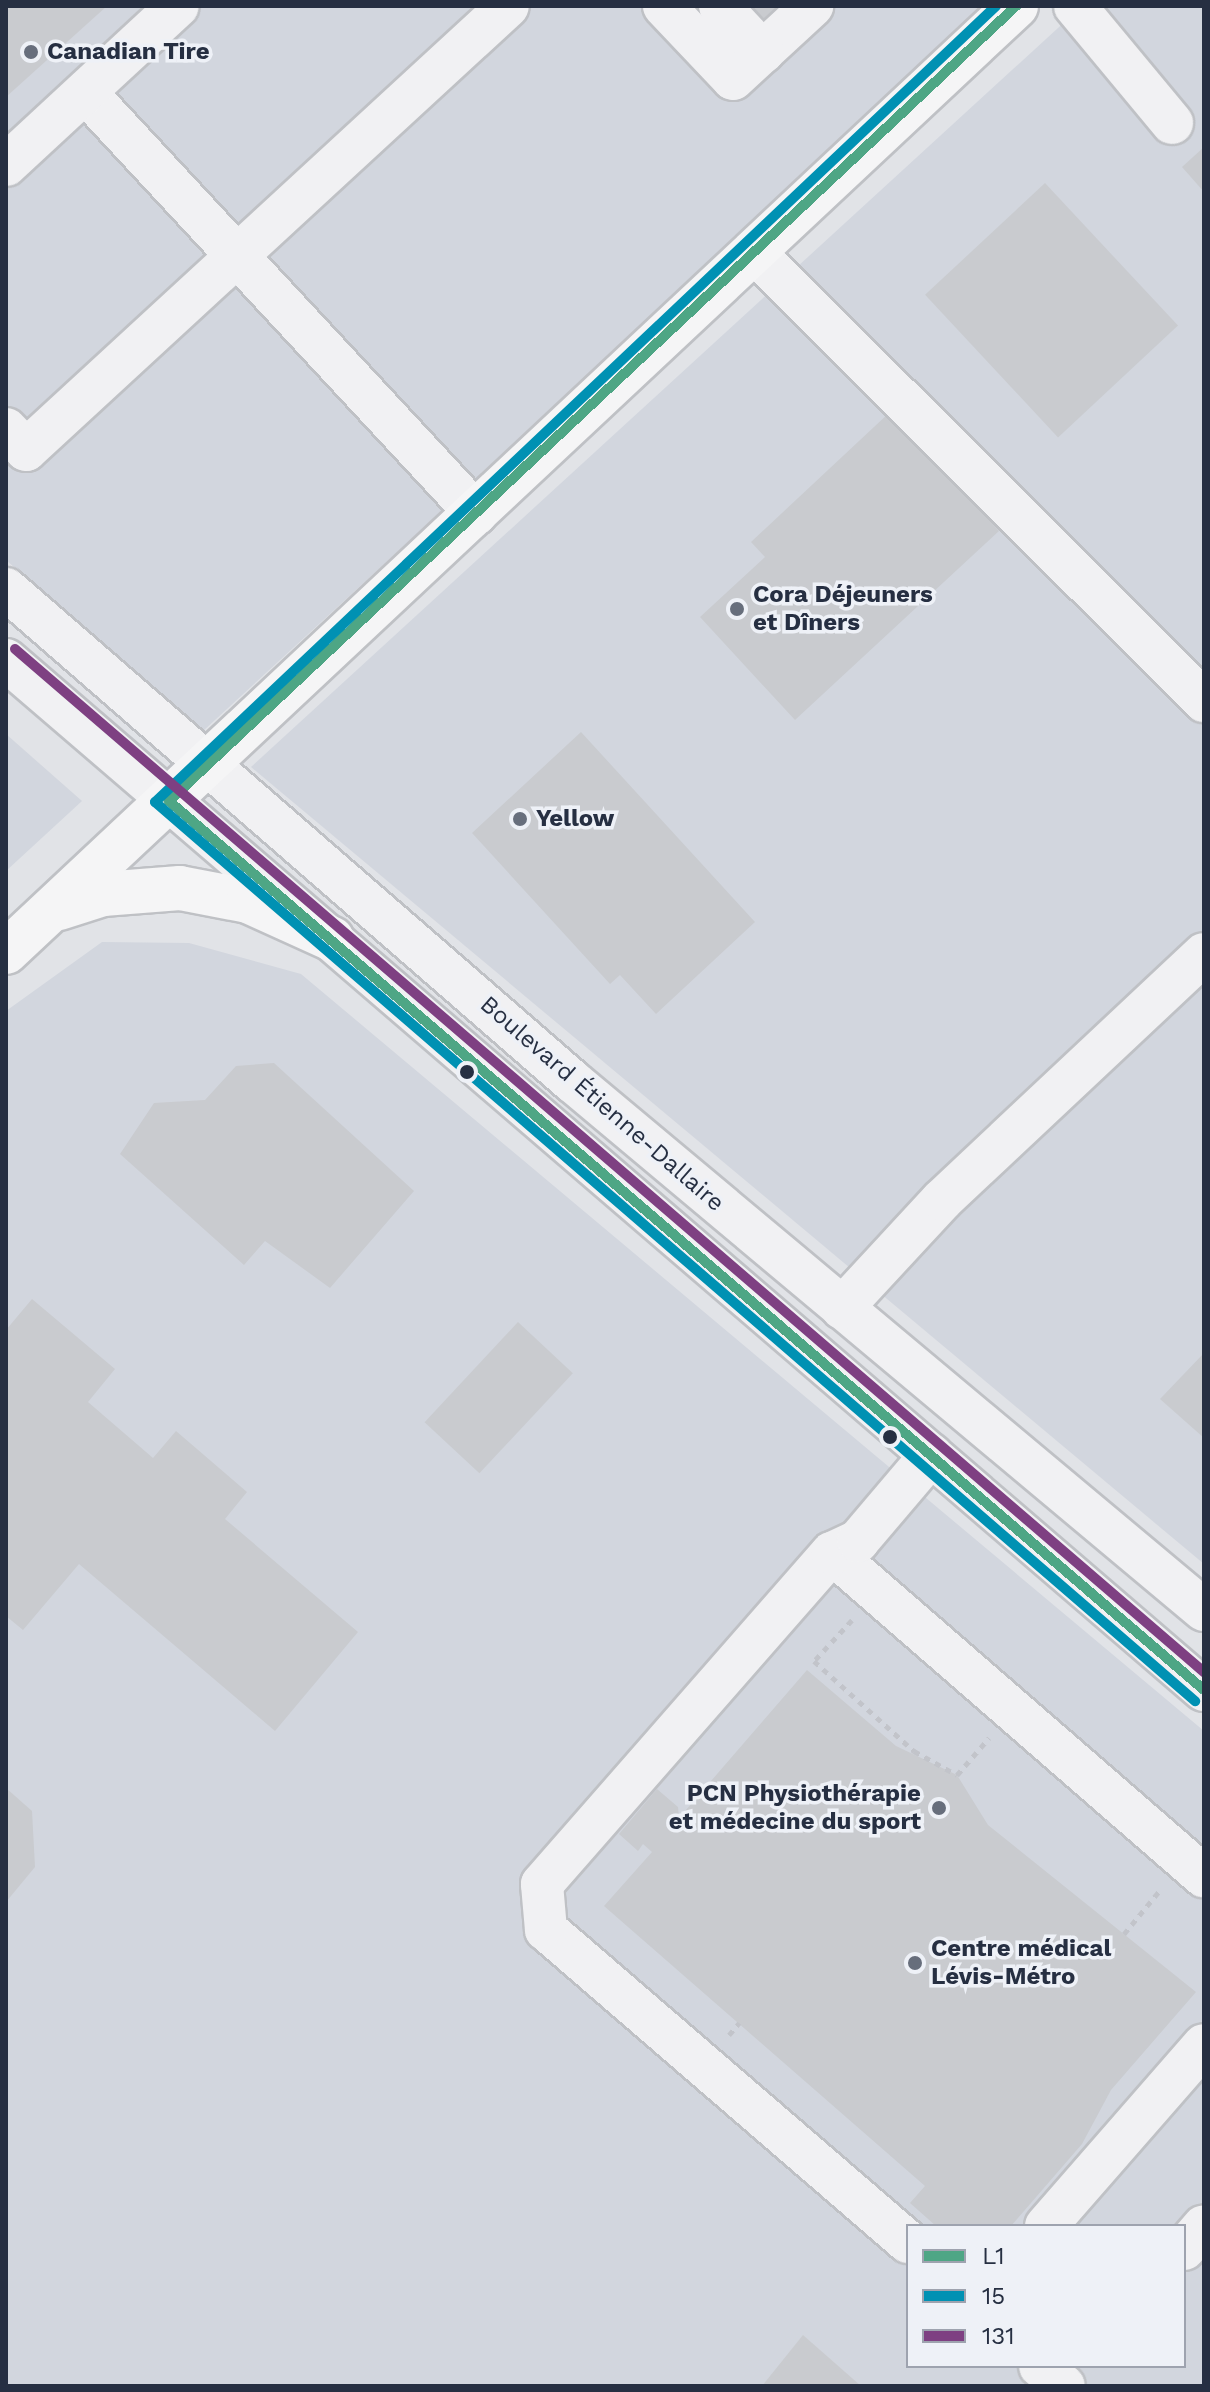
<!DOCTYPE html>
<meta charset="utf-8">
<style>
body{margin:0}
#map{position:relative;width:1210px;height:2392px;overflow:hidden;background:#e1e3e7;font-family:"Work Sans",sans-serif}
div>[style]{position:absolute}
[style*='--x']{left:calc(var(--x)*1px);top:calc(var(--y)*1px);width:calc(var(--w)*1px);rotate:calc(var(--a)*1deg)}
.built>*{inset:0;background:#d2d6de}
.building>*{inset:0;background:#c9cbcf;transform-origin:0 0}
.path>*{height:5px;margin-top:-2.5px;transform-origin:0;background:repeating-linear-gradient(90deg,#c2c4ca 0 6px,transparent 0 12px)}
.roads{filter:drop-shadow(2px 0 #bfc1c5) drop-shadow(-2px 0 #bfc1c5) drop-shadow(0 2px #bfc1c5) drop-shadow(0 -2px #bfc1c5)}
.minor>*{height:42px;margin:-21px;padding:0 21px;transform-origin:21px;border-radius:21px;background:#f1f1f3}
.major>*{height:44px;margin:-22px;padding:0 22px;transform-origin:22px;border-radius:22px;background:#f5f5f6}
.bus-1>*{height:10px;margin:-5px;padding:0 5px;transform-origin:5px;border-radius:5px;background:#4ea685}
.bus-2>*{height:10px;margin:-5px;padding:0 5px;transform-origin:5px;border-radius:5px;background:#0091b3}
.bus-3>*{height:10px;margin:-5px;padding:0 5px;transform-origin:5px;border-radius:5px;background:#7e4082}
.dots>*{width:22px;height:22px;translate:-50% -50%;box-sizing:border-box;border:4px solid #eef1f7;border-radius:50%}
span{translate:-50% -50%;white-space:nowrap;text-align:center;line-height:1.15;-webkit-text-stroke:7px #eef1f7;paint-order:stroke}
.poi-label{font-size:24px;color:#262f42;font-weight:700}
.left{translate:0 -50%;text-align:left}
.right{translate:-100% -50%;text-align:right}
.street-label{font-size:24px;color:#262f42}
.frame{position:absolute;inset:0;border:8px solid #262f42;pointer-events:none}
.legend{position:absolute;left:906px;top:2224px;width:280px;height:144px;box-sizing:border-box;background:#eef1f7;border:2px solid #9ea3af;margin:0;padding:10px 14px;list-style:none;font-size:24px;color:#262f42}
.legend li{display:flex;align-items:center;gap:16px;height:40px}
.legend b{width:40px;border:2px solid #9ea3af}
</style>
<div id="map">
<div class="built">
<i style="clip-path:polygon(6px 6px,989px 6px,202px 732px,6px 560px)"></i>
<i style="clip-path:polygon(1082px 6px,1204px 6px,1204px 1564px,251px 767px)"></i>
<i style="clip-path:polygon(6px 734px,82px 801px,6px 871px)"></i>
<i style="clip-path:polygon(evenodd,102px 942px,189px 943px,301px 974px,1204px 1731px,1204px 2386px,6px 2386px,6px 1011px,102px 942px,908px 2226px,1184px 2226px,1184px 2366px,908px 2366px,908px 2226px)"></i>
</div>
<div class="building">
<i style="clip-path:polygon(6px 6px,107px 6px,6px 97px)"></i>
<i style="clip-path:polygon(750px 6px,784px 6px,766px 23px)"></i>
<i style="clip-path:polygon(1204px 147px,1204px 192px,1182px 167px)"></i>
<i style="left:1045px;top:183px;width:195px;height:164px;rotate:47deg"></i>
<i style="clip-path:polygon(890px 412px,999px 531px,795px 720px,700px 617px,765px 557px,751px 542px)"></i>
<i style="clip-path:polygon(581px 732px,755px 922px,656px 1014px,620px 975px,610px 984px,472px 833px)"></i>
<i style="clip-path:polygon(274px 1063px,414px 1191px,330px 1288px,265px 1241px,244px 1265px,120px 1154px,154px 1103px,205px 1100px,236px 1066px)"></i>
<i style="clip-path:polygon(32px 1299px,115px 1369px,88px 1402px,153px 1458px,176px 1431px,247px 1492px,225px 1519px,358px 1632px,275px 1731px,79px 1564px,23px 1630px,6px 1616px,6px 1330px)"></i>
<i style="left:518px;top:1322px;width:75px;height:137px;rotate:43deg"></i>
<i style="clip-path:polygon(1204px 1353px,1204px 1438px,1160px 1399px)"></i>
<i style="clip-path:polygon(807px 1670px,896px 1746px,957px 1775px,988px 1825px,1196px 1992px,1111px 2090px,1082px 2144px,1011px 2226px,936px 2226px,910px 2203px,925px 2186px,604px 1906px,652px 1852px,643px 1844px,638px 1851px,619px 1834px,657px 1789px,678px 1807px,679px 1818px)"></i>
<i style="clip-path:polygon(6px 1788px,32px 1811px,35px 1867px,6px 1902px)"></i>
<i style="clip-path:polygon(803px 2335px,861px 2386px,762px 2386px)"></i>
</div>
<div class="path">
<i style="--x:852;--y:1620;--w:56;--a:132.8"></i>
<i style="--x:814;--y:1661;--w:135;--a:42"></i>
<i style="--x:914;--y:1751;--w:49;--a:29.2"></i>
<i style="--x:957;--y:1775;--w:49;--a:-49.1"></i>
<i style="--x:1124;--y:1934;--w:58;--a:-50.6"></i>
<i style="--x:729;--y:2035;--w:16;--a:-50"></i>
</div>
<div class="roads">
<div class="minor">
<i style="--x:664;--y:6;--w:100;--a:46.6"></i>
<i style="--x:733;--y:79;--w:108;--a:-42.7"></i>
<i style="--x:720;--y:6;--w:63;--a:46.9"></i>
<i style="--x:1075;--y:6;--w:152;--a:50.3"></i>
<i style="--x:85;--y:92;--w:575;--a:47.12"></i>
<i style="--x:6;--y:165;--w:234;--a:-42.8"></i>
<i style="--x:754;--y:252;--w:636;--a:44.94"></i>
<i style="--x:6;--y:429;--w:29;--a:46"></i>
<i style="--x:26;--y:450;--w:655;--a:-42.65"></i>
<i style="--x:6;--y:589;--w:750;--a:41"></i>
<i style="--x:572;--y:1081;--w:824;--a:39.93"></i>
<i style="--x:6;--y:660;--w:1580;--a:40.69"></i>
<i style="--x:842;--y:1308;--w:147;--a:-47.2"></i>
<i style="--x:942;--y:1200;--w:359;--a:-43.2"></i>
<i style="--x:832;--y:1553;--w:493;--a:41"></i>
<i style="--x:1046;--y:2226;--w:240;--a:-48.9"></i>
<i style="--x:908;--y:2242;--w:478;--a:-139.2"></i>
<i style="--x:546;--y:1930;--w:46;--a:-95"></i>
<i style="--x:542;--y:1884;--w:440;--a:-48.8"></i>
<i style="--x:832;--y:1553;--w:29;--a:-25"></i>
<i style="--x:858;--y:1541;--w:113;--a:-49.7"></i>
<i style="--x:1184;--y:2249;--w:30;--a:-49"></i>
<i style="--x:1040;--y:2366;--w:31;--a:40"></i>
</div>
<div class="major">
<i style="--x:59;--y:908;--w:46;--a:-17.7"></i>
<i style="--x:103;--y:894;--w:77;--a:-4.5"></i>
<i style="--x:180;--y:888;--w:69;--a:10.8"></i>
<i style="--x:248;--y:901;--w:92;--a:24.3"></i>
<i style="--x:6;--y:952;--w:1384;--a:-43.13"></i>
</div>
</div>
<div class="bus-1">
<i style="--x:1016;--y:6;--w:1162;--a:136.81"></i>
<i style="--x:169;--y:801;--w:1364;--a:40.66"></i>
</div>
<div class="bus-2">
<i style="--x:996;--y:6;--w:1158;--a:136.57"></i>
<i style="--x:155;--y:802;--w:1375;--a:40.84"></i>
</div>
<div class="bus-3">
<i style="--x:15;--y:649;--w:1569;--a:40.71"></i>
</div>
<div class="dots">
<i style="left:31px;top:52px;background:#676e7c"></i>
<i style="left:737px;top:609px;background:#676e7c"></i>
<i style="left:520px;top:819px;background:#676e7c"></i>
<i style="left:467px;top:1072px;background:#262f42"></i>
<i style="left:890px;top:1437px;background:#262f42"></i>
<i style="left:939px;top:1808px;background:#676e7c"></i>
<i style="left:915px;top:1963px;background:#676e7c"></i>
</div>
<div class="poi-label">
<span class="left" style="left:47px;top:52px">Canadian Tire</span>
<span class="left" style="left:753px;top:609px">Cora Déjeuners<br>et Dîners</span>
<span class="left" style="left:536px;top:819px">Yellow</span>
<span class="right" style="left:921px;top:1808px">PCN Physiothérapie<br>et médecine du sport</span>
<span class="left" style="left:931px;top:1963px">Centre médical<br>Lévis-Métro</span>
</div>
<div class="street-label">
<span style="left:602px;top:1104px;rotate:41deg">Boulevard Étienne-Dallaire</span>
</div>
<div class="frame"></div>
<ul class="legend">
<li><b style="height:10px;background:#4ea685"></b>L1</li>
<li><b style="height:10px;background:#0091b3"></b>15</li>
<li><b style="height:10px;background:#7e4082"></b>131</li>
</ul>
</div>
